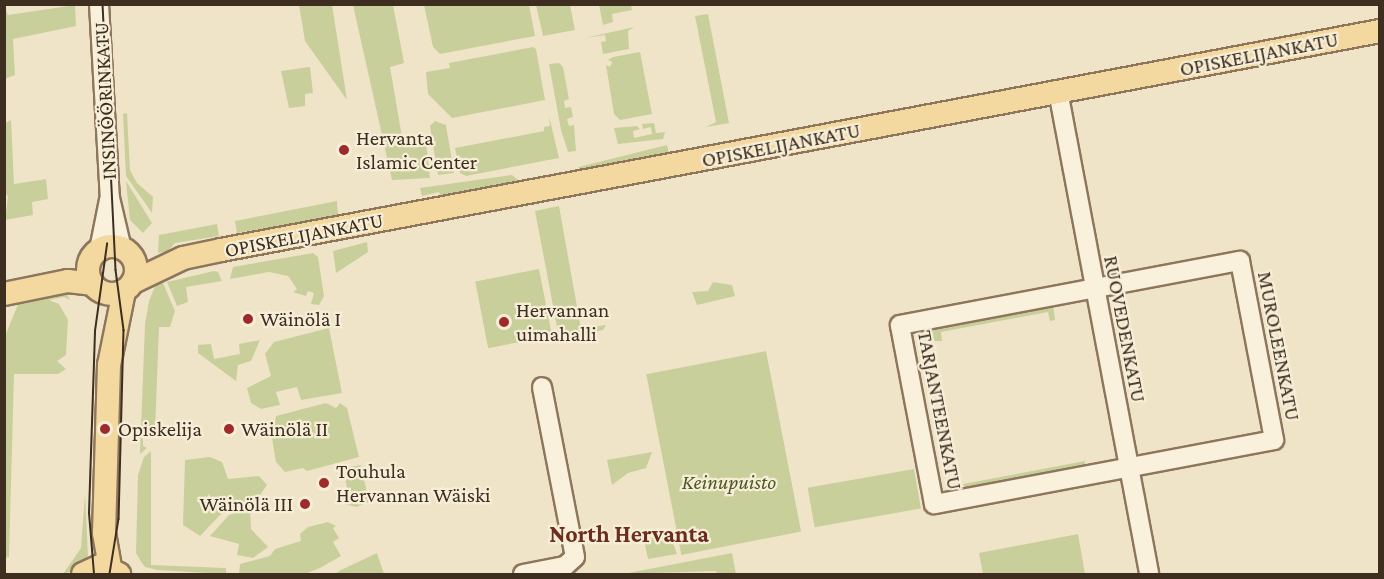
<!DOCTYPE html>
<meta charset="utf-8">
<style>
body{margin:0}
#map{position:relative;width:1384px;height:579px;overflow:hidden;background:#f0e4c8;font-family:"Crimson Pro",serif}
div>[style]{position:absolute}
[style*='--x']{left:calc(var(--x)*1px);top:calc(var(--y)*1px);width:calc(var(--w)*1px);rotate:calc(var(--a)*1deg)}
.green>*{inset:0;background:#c9cf9b;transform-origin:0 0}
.roads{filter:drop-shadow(2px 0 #8d765c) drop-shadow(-2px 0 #8d765c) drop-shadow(0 2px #8d765c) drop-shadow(0 -2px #8d765c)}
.minor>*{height:18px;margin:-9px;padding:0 9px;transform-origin:9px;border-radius:9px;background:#faf1dc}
.major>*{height:22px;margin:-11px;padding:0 11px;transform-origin:11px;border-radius:11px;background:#f3d9a0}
.major>.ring{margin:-11px;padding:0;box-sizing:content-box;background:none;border:22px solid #f3d9a0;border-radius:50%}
.tram>*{height:1.5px;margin:-0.75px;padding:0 0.75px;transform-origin:0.75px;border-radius:0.75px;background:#3d2e20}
.dots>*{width:16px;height:16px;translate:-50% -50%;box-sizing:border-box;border:3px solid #f7eed8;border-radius:50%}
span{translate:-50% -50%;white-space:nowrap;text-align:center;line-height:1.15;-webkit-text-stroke:4.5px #f7eed8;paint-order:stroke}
.street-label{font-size:21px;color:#3d2e20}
.poi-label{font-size:21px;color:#3d2e20}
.left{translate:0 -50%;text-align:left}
.right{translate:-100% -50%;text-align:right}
.park-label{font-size:21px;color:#4d5a26;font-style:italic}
.quarter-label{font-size:24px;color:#6b2e1e;font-weight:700}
.frame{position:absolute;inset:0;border:6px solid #3d2e20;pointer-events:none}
</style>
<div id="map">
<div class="green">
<i style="clip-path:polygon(4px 5px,8px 15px,75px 5px,76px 26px,13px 39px,15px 75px,5px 79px)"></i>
<i style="clip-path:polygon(299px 5px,332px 5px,347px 100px,305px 41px)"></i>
<i style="clip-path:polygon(353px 5px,393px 5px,404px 63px,390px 67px,402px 137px,409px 136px,410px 142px,426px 142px,430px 178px,392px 180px)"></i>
<i style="clip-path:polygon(424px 5px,529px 5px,535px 36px,440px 54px,433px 47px)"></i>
<i style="clip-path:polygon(536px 5px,570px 5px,575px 30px,543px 36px)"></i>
<i style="clip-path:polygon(599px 5px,631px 5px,632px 10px,612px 14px,613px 22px,603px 25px)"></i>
<i style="clip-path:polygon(708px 14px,729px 123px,706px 127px,716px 122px,695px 16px)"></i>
<i style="clip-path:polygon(634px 27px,628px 31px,629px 49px,603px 54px,601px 42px,606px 41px,605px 35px,585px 38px)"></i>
<i style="clip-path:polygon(533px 47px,536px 49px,545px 100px,452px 118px,428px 94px,426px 72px,450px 68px,449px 63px)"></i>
<i style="clip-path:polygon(640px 52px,652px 114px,620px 120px,614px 114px,606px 65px,610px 67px,612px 62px,608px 60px,613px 57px)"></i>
<i style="clip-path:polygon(559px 63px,563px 67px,569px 99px,564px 101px,565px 108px,571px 107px,573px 117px,567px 119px,569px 126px,574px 125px,576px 151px,568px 152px,561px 130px,549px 64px)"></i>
<i style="clip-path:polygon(310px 67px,313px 93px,305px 94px,305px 106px,289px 108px,281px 71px)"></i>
<i style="clip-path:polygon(127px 113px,130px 170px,137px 183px,153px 197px,152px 213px,126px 176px,123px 114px)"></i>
<i style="clip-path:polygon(549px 116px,559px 158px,466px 176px,460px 173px,455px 148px,544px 131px,544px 127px,550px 126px)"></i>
<i style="clip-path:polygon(11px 120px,14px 184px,46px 179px,48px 199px,32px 202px,33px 215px,5px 220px,8px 196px,4px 192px,5px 123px)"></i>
<i style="clip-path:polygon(435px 121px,446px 125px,454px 173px,438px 175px,430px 126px)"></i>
<i style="clip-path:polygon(654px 123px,656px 133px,665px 132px,663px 139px,618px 144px,614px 128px,637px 126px,640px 129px,633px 131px,634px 138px,652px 134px,651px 127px,643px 129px,642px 124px)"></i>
<i style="left:667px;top:145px;width:8px;height:91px;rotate:76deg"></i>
<i style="clip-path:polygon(512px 175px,519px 181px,441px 196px,439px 192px,422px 196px,420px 188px)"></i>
<i style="clip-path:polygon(126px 181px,152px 223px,143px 233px,130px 220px)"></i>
<i style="clip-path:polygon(337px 201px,338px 216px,237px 233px,235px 221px)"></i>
<i style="clip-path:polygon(559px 206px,581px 329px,606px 325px,603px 330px,565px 337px,558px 332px,535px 211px)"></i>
<i style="clip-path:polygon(217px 224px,219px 236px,175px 243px,168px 251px,158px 253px,159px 235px)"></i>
<i style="clip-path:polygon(367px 242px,368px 252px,336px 273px,333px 251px)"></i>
<i style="clip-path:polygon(313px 253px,318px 257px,324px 296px,319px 305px,311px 304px,314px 293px,308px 291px,306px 296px,293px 292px,297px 289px,288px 276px,269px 272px,230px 279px,233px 267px)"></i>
<i style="left:539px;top:269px;width:68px;height:65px;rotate:79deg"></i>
<i style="clip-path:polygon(214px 271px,218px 272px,222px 281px,186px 287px,188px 302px,177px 306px,167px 282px)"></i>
<i style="clip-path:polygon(713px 282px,732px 285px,735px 296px,697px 305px,692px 292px,708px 291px)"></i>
<i style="clip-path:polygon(163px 283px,175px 311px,170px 327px,159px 327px,155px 432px,143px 432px,143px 446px,147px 448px,140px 454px,145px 324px,149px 301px,156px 284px)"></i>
<i style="clip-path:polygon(63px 287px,70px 300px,64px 297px,49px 300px,59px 304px,68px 320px,66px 355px,57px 361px,66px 369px,58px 374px,14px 374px,9px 557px,5px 558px,5px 336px,19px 302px)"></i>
<i style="clip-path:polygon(1053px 305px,1055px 320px,1050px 321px,1048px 312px,941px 332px,942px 341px,934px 341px,933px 337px,932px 327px)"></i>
<i style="clip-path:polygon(329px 328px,342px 393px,301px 400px,297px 387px,276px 392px,280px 405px,261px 409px,251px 403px,247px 388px,271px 376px,265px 354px,274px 342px)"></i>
<i style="clip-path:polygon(260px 340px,251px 361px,238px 365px,236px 381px,198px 353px,198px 345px,211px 344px,214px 359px,240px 354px,239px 344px)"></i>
<i style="left:766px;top:351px;width:184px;height:122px;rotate:79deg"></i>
<i style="clip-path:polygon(326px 403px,336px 408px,340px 403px,347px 408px,359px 457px,307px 471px,303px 468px,285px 472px,276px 462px,272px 438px,276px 416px)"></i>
<i style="clip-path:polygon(151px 451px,151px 565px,226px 568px,226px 574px,157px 570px,145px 567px,140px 560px,136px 553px,138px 475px,144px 457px)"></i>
<i style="clip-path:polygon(652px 452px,646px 468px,628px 473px,612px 485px,607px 460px)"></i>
<i style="clip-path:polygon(210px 457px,222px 462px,228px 479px,259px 476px,267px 485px,260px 495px,225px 510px,200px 536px,183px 525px,185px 460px)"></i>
<i style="clip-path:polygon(1085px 461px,1085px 467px,967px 491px,963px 484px)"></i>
<i style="clip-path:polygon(361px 465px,369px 502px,356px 507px,341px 503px,340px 499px,349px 497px,343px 468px)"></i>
<i style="left:914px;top:469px;width:40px;height:108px;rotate:80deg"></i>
<i style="clip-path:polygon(85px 494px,88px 556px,73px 571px,63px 574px,81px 548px)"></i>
<i style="clip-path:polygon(250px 507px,251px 529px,268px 547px,253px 558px,237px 555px,239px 544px,210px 536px,229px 515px)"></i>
<i style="clip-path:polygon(328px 522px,336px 526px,333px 528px,339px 538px,333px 542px,341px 556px,320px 568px,305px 574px,239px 574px,240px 564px,270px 556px,275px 549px,301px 541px,300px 534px,308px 527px)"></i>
<i style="clip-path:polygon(1078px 534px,1085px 574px,983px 574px,979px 553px)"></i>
<i style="clip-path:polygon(670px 535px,677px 554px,648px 559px,644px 540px)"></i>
<i style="clip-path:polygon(377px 553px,384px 574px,335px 574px,341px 570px)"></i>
<i style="clip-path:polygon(732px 553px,736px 574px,717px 574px,716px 571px,623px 574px)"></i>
</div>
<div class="roads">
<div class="minor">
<i style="--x:99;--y:4;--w:194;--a:86.8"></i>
<i style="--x:110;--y:198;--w:52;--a:76.8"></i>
<i style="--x:1058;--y:91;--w:491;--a:79.3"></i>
<i style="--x:99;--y:250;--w:51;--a:-78.7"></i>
<i style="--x:1240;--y:261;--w:182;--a:79.2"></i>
<i style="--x:1274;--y:440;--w:346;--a:169.3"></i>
<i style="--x:934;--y:504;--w:182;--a:-100.8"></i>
<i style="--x:900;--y:325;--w:346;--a:-10.7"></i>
<i style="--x:523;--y:574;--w:43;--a:-10.8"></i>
<i style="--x:565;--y:566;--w:13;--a:-42"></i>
<i style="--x:575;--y:557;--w:173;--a:-101"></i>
</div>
<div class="major">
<i class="ring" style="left:88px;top:246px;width:26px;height:26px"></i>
<i style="--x:133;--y:282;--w:55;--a:-25.6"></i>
<i style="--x:183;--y:258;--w:39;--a:-12"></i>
<i style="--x:221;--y:250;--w:1180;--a:-10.7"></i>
<i style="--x:4;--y:294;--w:65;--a:-11.5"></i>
<i style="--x:68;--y:281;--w:24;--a:7"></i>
<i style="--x:110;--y:567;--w:35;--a:-100"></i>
<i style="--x:104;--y:533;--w:168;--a:-88.3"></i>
<i style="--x:109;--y:365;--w:76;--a:-78.5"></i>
<i style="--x:83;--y:574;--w:19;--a:-25"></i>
<i style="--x:100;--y:566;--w:21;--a:23"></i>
</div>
</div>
<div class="tram">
<i style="--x:103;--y:4;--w:266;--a:87.2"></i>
<i style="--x:116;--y:270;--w:61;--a:82.4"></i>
<i style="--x:124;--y:330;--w:189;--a:91.5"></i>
<i style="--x:119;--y:519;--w:56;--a:99.3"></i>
<i style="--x:94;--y:574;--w:61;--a:-94.7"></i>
<i style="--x:89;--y:513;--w:182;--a:-88.1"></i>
<i style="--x:95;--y:331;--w:88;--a:-82.1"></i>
</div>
<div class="dots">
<i style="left:344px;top:150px;background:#9e2a2b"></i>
<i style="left:248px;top:319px;background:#9e2a2b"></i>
<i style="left:504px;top:322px;background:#9e2a2b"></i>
<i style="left:105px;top:429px;background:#9e2a2b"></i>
<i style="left:229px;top:429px;background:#9e2a2b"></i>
<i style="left:324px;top:483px;background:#9e2a2b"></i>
<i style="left:305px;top:504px;background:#9e2a2b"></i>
</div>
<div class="street-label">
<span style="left:1259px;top:54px;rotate:-11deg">OPISKELIJANKATU</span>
<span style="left:105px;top:101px;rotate:-93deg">INSINÖÖRINKATU</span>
<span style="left:781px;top:145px;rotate:-11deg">OPISKELIJANKATU</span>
<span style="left:304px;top:235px;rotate:-11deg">OPISKELIJANKATU</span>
<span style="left:1125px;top:329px;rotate:79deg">RUOVEDENKATU</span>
<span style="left:1279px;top:346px;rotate:79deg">MUROLEENKATU</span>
<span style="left:940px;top:410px;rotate:79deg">TARJANTEENKATU</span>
</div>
<div class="poi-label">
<span class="left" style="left:356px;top:150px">Hervanta<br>Islamic Center</span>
<span class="left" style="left:516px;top:322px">Hervannan<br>uimahalli</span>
<span class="left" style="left:260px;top:319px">Wäinölä I</span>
<span class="left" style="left:118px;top:429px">Opiskelija</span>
<span class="left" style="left:241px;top:429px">Wäinölä II</span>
<span class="left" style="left:336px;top:483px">Touhula<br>Hervannan Wäiski</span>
<span class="right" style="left:293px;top:504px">Wäinölä III</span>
</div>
<div class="park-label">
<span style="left:729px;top:482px">Keinupuisto</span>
</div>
<div class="quarter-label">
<span style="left:629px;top:534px">North Hervanta</span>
</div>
<div class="frame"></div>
</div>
